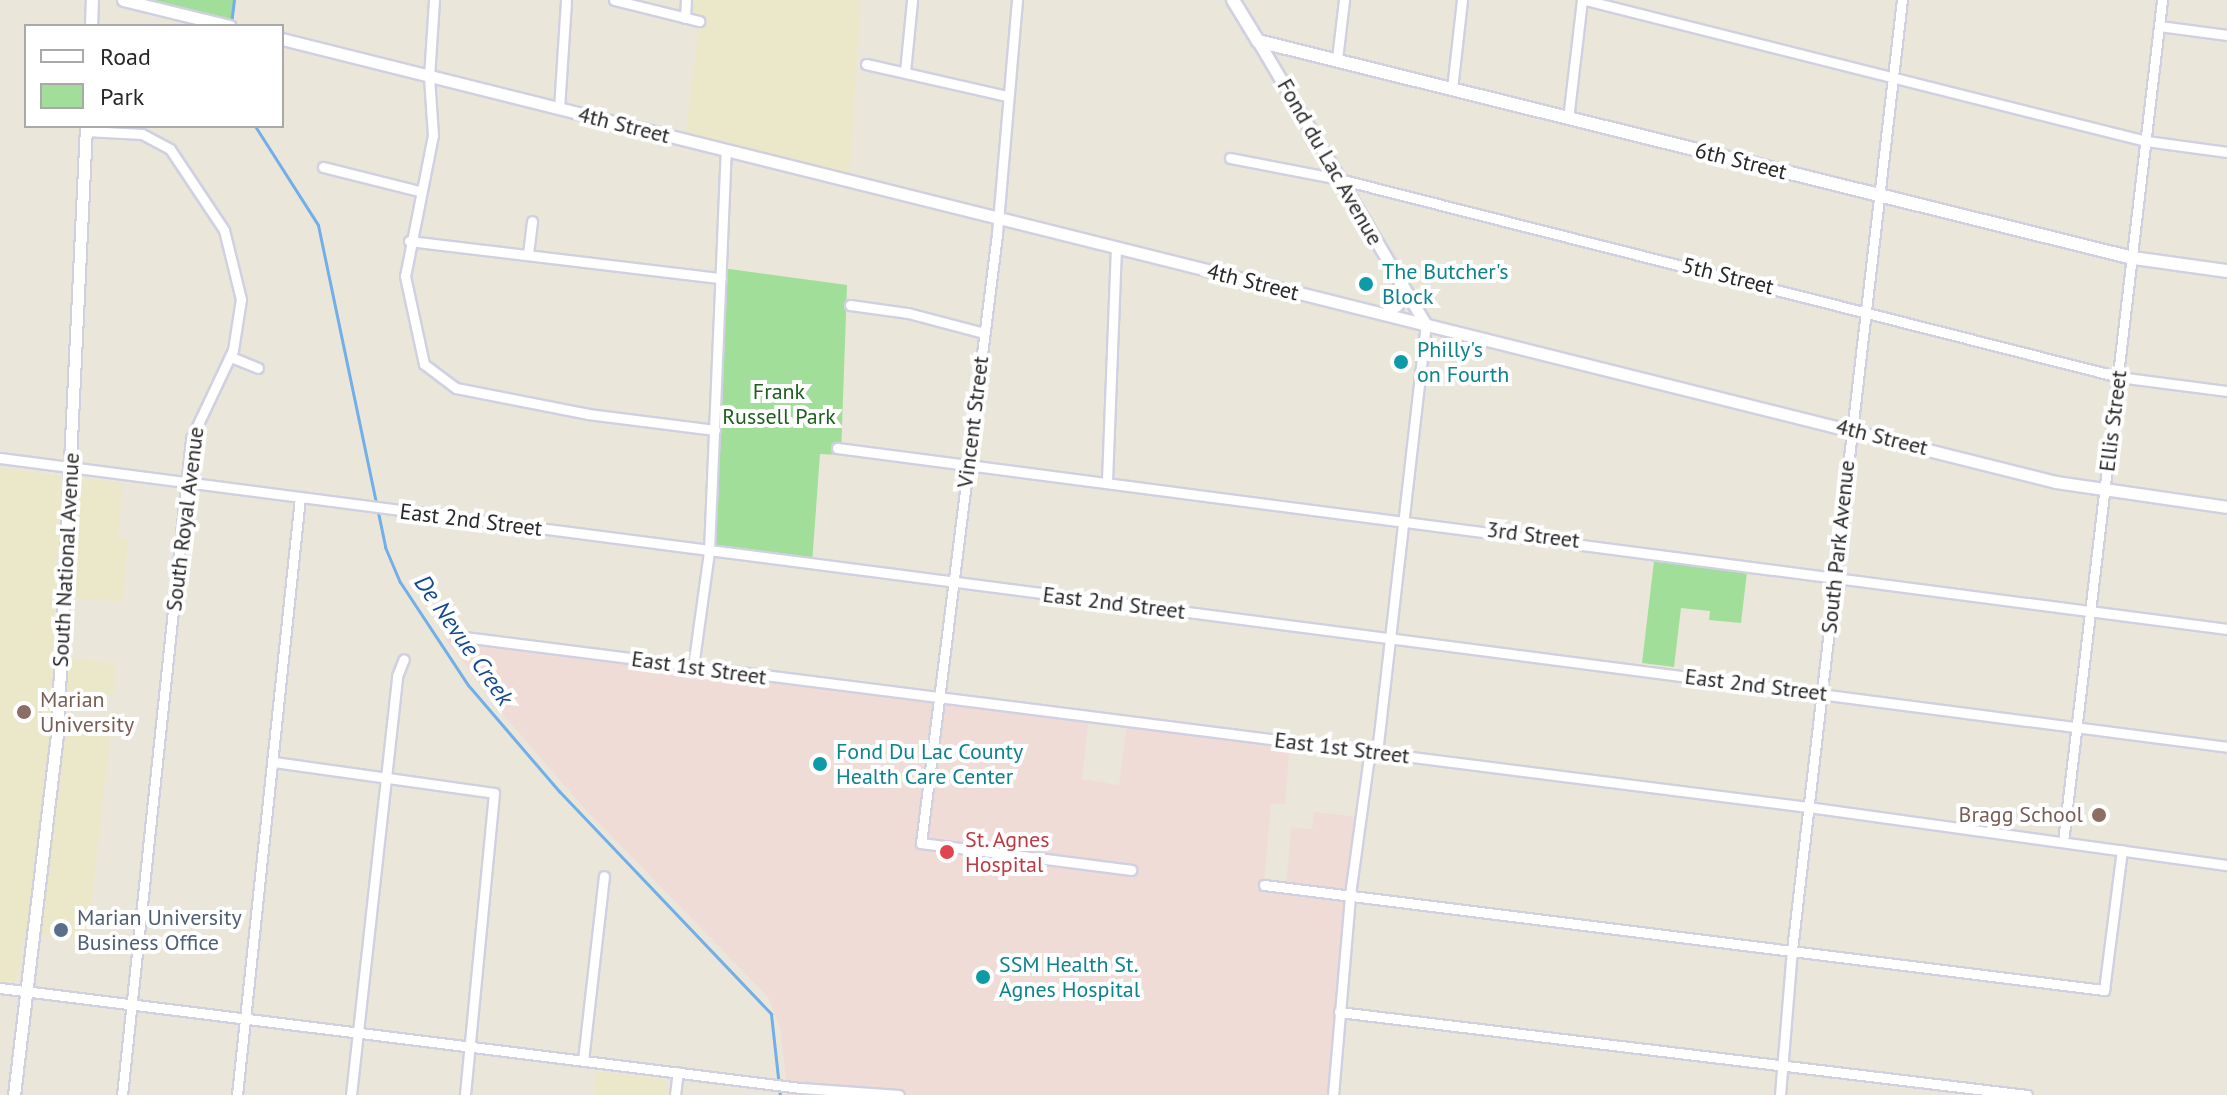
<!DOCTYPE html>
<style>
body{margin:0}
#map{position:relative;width:2227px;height:1095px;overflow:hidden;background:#eae7da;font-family:"PT Sans",sans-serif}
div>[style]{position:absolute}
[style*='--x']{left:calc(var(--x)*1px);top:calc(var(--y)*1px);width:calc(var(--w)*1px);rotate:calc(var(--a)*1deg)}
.education>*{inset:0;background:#ebe8ca}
.medical>*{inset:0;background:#f0dcd7}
.green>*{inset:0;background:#a1de99}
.stream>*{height:3px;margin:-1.5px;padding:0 1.5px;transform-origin:1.5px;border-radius:1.5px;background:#72aee7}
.roads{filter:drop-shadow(2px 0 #d0d0e0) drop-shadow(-2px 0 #d0d0e0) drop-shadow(0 2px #d0d0e0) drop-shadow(0 -2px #d0d0e0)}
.minor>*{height:9px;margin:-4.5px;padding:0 4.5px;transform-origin:4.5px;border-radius:4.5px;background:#fff}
.tertiary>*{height:11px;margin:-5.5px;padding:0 5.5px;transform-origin:5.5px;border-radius:5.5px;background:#fff}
.secondary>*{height:12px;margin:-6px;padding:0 6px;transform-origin:6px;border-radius:6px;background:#fff}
.dots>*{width:22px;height:22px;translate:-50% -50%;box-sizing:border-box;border:4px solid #fff;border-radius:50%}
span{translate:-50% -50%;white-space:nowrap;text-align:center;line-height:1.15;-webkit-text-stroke:8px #fff;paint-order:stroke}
.street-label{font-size:22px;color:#282828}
.culture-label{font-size:22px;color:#0d838f}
.left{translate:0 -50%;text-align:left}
.park-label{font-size:22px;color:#1d601e}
.education-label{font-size:22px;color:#785e54}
.right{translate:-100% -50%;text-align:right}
.health-label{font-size:22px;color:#be3a42}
.service-label{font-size:22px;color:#4e5e75}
.water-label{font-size:24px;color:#144990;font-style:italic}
.legend{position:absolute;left:24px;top:24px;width:260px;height:104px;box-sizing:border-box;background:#fff;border:2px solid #a9a9a9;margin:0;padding:10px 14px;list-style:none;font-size:24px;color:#282828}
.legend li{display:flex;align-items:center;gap:16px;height:40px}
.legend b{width:40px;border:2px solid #a9a9a9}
</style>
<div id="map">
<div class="education">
<i style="clip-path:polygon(686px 0,861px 0,849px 180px,685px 140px,699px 21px,685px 18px)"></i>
<i style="clip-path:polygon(0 468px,123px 483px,118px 537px,128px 539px,122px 602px,56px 596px,52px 656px,116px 663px,113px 695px,50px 689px,48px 729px,110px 737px,87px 941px,24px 933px,19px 978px,13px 982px,0 981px)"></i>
<i style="clip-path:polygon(596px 1071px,665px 1080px,669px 1095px,593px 1095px)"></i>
</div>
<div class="medical">
<i style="clip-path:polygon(456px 636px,1089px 717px,1082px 779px,1119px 785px,1127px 723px,1290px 742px,1285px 804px,1271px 804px,1264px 885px,1286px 887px,1291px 827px,1312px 829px,1314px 812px,1360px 817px,1333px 1095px,788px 1095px,780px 1028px,768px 997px,585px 809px,505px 717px,445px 639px)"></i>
</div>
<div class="green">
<i style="clip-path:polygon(123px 0,234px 0,235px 8px,230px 26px)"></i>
<i style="clip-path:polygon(722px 268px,847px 285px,841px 455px,820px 454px,812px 564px,709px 551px)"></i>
<i style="clip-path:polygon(1654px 561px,1747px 572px,1741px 623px,1709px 620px,1710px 611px,1681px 608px,1674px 667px,1642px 663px)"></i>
</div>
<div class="stream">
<i style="--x:231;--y:24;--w:24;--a:-83"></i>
<i style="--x:255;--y:126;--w:117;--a:57.5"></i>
<i style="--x:318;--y:225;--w:329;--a:78.2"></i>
<i style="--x:385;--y:547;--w:38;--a:67"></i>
<i style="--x:400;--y:582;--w:123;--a:56.6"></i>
<i style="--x:468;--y:685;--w:140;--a:49.4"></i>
<i style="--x:559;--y:791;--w:308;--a:46.4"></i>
<i style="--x:771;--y:1014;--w:81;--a:83.7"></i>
</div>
<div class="roads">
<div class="minor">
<i style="--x:434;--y:0;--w:77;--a:93.7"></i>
<i style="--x:429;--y:77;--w:58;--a:86.1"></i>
<i style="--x:433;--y:135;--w:144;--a:101.2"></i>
<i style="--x:405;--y:276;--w:90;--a:77.8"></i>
<i style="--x:424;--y:364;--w:40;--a:37"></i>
<i style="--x:456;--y:388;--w:135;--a:11.1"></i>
<i style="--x:588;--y:414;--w:128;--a:7.2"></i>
<i style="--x:614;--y:0;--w:88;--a:13.9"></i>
<i style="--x:1017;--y:0;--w:235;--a:94.9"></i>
<i style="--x:997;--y:234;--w:614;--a:97.11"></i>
<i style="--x:921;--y:843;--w:212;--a:7.3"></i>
<i style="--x:1585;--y:0;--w:578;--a:14.11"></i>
<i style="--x:2146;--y:141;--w:82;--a:7.7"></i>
<i style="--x:685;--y:18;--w:18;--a:-87"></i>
<i style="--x:2159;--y:26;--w:69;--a:7.5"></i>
<i style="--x:1337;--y:59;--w:59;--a:-83.2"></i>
<i style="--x:866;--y:64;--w:145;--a:12.8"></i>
<i style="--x:905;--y:72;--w:72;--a:-84.4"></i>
<i style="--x:1452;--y:89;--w:90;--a:-83.6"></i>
<i style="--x:559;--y:109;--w:109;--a:-86.3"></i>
<i style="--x:1568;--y:119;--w:120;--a:-83.3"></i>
<i style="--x:86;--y:131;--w:56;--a:3.1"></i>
<i style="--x:142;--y:134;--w:32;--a:28"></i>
<i style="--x:170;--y:149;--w:97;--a:56.3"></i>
<i style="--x:224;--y:230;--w:71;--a:76.2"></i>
<i style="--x:241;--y:299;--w:52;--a:98.9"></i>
<i style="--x:233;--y:350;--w:98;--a:115.3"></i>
<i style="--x:191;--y:439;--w:660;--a:96"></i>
<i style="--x:1230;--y:158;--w:111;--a:10.9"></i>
<i style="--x:1339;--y:179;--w:805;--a:14.24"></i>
<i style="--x:2119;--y:377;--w:109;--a:7.4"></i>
<i style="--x:323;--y:167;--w:99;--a:14"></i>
<i style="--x:409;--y:241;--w:314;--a:6.8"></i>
<i style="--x:528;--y:254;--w:33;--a:-83"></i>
<i style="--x:850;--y:305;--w:59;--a:7.9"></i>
<i style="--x:908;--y:313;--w:79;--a:14.7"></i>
<i style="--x:231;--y:357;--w:29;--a:22"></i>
<i style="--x:837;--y:448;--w:1402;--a:7.42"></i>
<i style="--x:0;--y:458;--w:2246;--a:7.39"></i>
<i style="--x:1107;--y:481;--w:232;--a:-87.8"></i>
<i style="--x:456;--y:636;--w:1363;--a:7.21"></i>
<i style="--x:1808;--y:807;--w:423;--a:7.9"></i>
<i style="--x:693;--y:667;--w:117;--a:-82.1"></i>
<i style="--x:709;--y:551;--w:401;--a:-87.6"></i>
<i style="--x:274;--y:762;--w:222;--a:8"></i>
<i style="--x:494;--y:793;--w:303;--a:95.5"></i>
<i style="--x:2063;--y:842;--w:848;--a:-83.29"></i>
<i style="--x:1264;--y:885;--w:847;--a:7.13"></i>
<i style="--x:2104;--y:990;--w:141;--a:-82.7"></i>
<i style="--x:0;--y:988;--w:807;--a:7.12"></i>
<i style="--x:801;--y:1088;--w:98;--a:4.1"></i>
<i style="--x:1339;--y:1012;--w:693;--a:6.88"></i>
<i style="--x:583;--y:1060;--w:185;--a:-83.5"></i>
<i style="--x:237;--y:1095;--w:600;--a:-83.98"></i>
<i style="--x:351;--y:1095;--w:422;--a:-83.7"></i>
<i style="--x:397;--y:676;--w:18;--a:-68"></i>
<i style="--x:675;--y:1095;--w:23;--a:-83"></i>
<i style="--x:1333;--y:1095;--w:201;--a:-85.1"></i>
<i style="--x:1350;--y:895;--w:133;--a:-82.2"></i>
<i style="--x:1368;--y:763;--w:21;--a:-62"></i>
<i style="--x:1378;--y:744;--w:422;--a:-83.5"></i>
<i style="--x:1780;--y:1095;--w:145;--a:-85.3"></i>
<i style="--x:1792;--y:950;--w:956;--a:-83.4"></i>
</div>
<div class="tertiary">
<i style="--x:123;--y:0;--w:110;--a:13.7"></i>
<i style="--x:91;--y:26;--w:26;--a:-88"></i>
<i style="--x:282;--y:39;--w:1828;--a:14.02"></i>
<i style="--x:2056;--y:482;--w:173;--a:8.3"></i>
<i style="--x:1258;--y:41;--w:330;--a:59.4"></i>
<i style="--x:1384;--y:314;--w:16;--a:-35"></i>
<i style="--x:1397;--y:305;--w:21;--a:-82"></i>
<i style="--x:14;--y:1095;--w:365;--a:-83.2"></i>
<i style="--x:57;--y:733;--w:608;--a:-87.26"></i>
</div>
<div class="secondary">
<i style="--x:1233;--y:0;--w:48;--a:58.6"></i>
<i style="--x:1258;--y:41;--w:902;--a:13.93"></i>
<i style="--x:2133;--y:258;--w:95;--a:7.9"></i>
</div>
</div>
<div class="dots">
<i style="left:1366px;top:284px;background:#0f9aa8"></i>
<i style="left:1401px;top:362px;background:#0f9aa8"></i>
<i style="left:24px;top:712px;background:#8d6e63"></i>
<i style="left:820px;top:764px;background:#0f9aa8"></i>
<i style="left:2099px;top:815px;background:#8d6e63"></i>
<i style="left:947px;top:852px;background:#e0444e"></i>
<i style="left:61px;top:930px;background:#5c6f8a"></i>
<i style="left:983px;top:977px;background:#0f9aa8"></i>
</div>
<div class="street-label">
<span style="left:624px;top:125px;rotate:14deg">4th Street</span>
<span style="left:1741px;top:161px;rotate:14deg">6th Street</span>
<span style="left:1330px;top:162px;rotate:60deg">Fond du Lac Avenue</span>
<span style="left:1728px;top:276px;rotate:14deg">5th Street</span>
<span style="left:1253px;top:282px;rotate:14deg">4th Street</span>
<span style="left:2113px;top:421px;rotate:-83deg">Ellis Street</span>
<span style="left:973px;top:422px;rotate:-83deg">Vincent Street</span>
<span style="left:1882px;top:437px;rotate:14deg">4th Street</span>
<span style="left:185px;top:519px;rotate:-83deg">South Royal Avenue</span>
<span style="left:471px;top:520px;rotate:7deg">East 2nd Street</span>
<span style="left:1533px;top:535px;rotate:7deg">3rd Street</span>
<span style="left:1838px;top:547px;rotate:-84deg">South Park Avenue</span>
<span style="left:66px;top:560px;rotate:-87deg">South National Avenue</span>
<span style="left:1114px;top:603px;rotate:7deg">East 2nd Street</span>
<span style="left:699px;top:668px;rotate:8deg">East 1st Street</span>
<span style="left:1756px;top:685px;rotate:7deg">East 2nd Street</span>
<span style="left:1342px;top:748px;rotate:7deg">East 1st Street</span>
</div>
<div class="culture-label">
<span class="left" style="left:1382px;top:284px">The Butcher's<br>Block</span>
<span class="left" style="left:1417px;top:362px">Philly's<br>on Fourth</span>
<span class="left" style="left:836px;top:764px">Fond Du Lac County<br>Health Care Center</span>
<span class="left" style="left:999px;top:977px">SSM Health St.<br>Agnes Hospital</span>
</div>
<div class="park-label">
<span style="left:779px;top:404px">Frank<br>Russell Park</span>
</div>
<div class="education-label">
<span class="left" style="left:40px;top:712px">Marian<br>University</span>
<span class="right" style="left:2083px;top:815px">Bragg School</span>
</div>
<div class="health-label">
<span class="left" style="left:965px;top:852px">St. Agnes<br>Hospital</span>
</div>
<div class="service-label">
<span class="left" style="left:77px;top:930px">Marian University<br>Business Office</span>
</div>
<div class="water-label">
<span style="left:464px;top:640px;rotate:55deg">De Nevue Creek</span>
</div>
<ul class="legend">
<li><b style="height:10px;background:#fff"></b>Road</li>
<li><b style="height:22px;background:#a1de99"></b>Park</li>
</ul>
</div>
